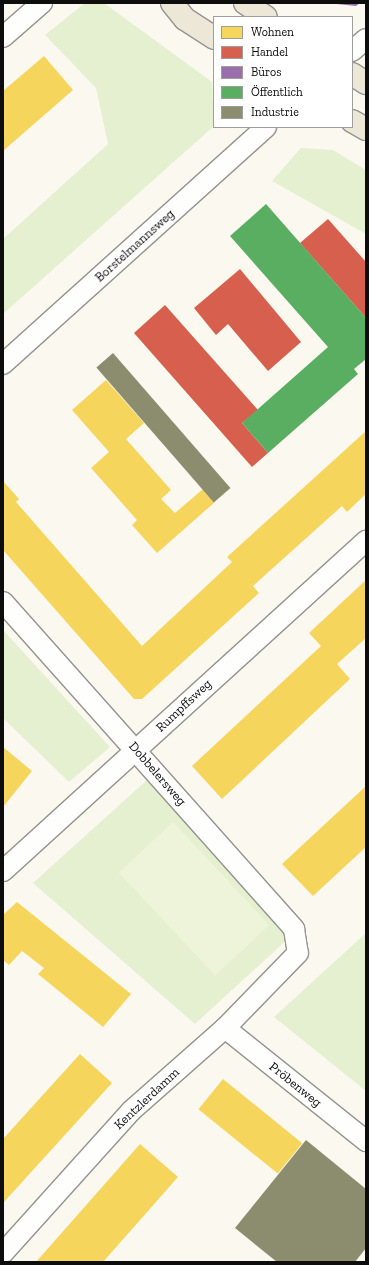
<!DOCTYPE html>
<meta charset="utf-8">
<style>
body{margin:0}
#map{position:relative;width:369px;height:1265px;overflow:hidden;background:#fbf8f0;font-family:"Zilla Slab",serif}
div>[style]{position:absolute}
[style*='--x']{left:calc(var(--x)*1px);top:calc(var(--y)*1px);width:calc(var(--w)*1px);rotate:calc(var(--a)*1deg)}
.green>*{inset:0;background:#e4f0d0}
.pitch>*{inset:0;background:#eef4da;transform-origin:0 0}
.homes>*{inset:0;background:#f6d55c;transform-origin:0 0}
.shops>*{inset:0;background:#d6604d}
.offices>*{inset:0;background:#9970ab}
.public>*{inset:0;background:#5aae61}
.industry>*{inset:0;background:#8c8c6e;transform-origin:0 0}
.roads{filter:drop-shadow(1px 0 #94938f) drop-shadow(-1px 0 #94938f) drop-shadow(0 1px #94938f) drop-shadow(0 -1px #94938f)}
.minor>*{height:20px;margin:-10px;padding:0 10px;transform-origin:10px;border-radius:10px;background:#fefefd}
.primary>*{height:22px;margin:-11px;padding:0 11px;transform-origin:11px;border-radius:11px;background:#ede7d8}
span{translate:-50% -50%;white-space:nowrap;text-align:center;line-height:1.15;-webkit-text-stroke:4px #fff;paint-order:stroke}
.street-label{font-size:13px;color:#0d0d0d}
.frame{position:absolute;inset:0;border:4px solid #0d0d0d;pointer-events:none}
.legend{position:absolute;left:213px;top:16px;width:140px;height:112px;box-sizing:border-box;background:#fff;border:1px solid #9e9e9e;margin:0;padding:5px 7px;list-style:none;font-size:12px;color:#0d0d0d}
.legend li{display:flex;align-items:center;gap:8px;height:20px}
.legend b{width:20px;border:1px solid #9e9e9e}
</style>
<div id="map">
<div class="green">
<i style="clip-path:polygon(85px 3px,104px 3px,212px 82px,214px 126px,3px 314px,3px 239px,108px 144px,96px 88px,45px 35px)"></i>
<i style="clip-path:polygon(301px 148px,333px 150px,366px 170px,366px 234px,272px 181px)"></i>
<i style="clip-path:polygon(3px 630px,110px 747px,69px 782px,3px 718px)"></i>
<i style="clip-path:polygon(147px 780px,291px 936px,195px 1024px,33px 883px)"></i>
<i style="clip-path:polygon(366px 933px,366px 1091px,274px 1017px)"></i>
</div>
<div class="pitch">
<i style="left:173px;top:822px;width:141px;height:74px;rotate:47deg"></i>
</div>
<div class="homes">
<i style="clip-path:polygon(44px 56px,73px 90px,3px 151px,3px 91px)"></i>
<i style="clip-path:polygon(106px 380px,144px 423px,126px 439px,171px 490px,161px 499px,175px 513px,203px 489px,215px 502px,157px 553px,132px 525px,137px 520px,91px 468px,109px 452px,72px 410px)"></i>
<i style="clip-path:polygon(366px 431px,366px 494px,347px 512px,342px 506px,253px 586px,259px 593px,142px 699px,134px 699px,3px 550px,3px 481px,19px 499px,16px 502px,142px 646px,232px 562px,227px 557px)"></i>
<i style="clip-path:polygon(366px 580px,366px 638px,337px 664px,350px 679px,222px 799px,192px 766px,321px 646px,309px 633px)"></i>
<i style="clip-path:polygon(3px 747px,32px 771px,3px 807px)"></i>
<i style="clip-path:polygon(366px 786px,366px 847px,313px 896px,282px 864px)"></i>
<i style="clip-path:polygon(17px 902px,131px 994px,103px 1027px,38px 974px,44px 968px,22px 951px,9px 965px,3px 960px,3px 915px)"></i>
<i style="clip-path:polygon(80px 1054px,112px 1083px,4px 1202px,3px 1139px)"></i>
<i style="left:223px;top:1079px;width:102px;height:39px;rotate:39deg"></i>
<i style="clip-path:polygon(140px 1144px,178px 1177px,103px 1262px,36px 1262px)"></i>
</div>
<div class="shops">
<i style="clip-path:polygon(328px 219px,366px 262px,366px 318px,300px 243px)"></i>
<i style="clip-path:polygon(240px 269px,301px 342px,268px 371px,228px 324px,216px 335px,194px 308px)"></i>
<i style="clip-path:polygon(165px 305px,258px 410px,242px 423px,268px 453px,252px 467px,134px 333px)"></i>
</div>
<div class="offices">
<i style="clip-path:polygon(327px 3px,360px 3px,356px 6px)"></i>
</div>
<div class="public">
<i style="clip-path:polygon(266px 204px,366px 318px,366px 359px,354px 369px,358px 374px,268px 453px,242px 423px,328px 347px,230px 236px)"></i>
</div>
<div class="industry">
<i style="left:113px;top:353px;width:179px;height:22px;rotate:49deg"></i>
<i style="clip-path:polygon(306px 1140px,366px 1189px,366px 1248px,355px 1262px,277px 1262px,235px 1228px)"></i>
</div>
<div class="roads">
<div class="minor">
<i style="--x:3;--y:37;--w:52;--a:-41.1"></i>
<i style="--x:352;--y:51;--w:18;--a:-41"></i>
<i style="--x:3;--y:364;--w:354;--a:-42"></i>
<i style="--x:3;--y:602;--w:438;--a:48.3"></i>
<i style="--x:294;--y:929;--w:24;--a:81"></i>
<i style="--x:298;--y:953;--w:105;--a:134.2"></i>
<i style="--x:225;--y:1028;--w:125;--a:138.6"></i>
<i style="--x:131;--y:1111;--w:191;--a:132"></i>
<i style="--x:3;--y:871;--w:491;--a:-42.3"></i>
<i style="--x:225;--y:1028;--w:181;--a:38.7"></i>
</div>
<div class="primary">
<i style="--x:172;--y:3;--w:21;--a:51"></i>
<i style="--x:185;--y:19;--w:35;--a:33"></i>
<i style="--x:245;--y:3;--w:25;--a:34"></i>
<i style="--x:352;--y:74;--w:17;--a:33"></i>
<i style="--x:352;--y:121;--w:16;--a:30"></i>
</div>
</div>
<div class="street-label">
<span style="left:135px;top:246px;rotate:-42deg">Borstelmannsweg</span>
<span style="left:184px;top:706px;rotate:-43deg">Rumpffsweg</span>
<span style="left:157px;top:774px;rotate:49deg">Dobbelersweg</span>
<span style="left:295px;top:1085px;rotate:39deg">Pröbenweg</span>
<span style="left:147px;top:1099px;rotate:-43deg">Kentzlerdamm</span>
</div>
<div class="frame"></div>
<ul class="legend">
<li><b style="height:11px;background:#f6d55c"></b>Wohnen</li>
<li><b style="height:11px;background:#d6604d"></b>Handel</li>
<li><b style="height:11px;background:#9970ab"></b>Büros</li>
<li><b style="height:11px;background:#5aae61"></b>Öffentlich</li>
<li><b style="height:11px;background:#8c8c6e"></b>Industrie</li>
</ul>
</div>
